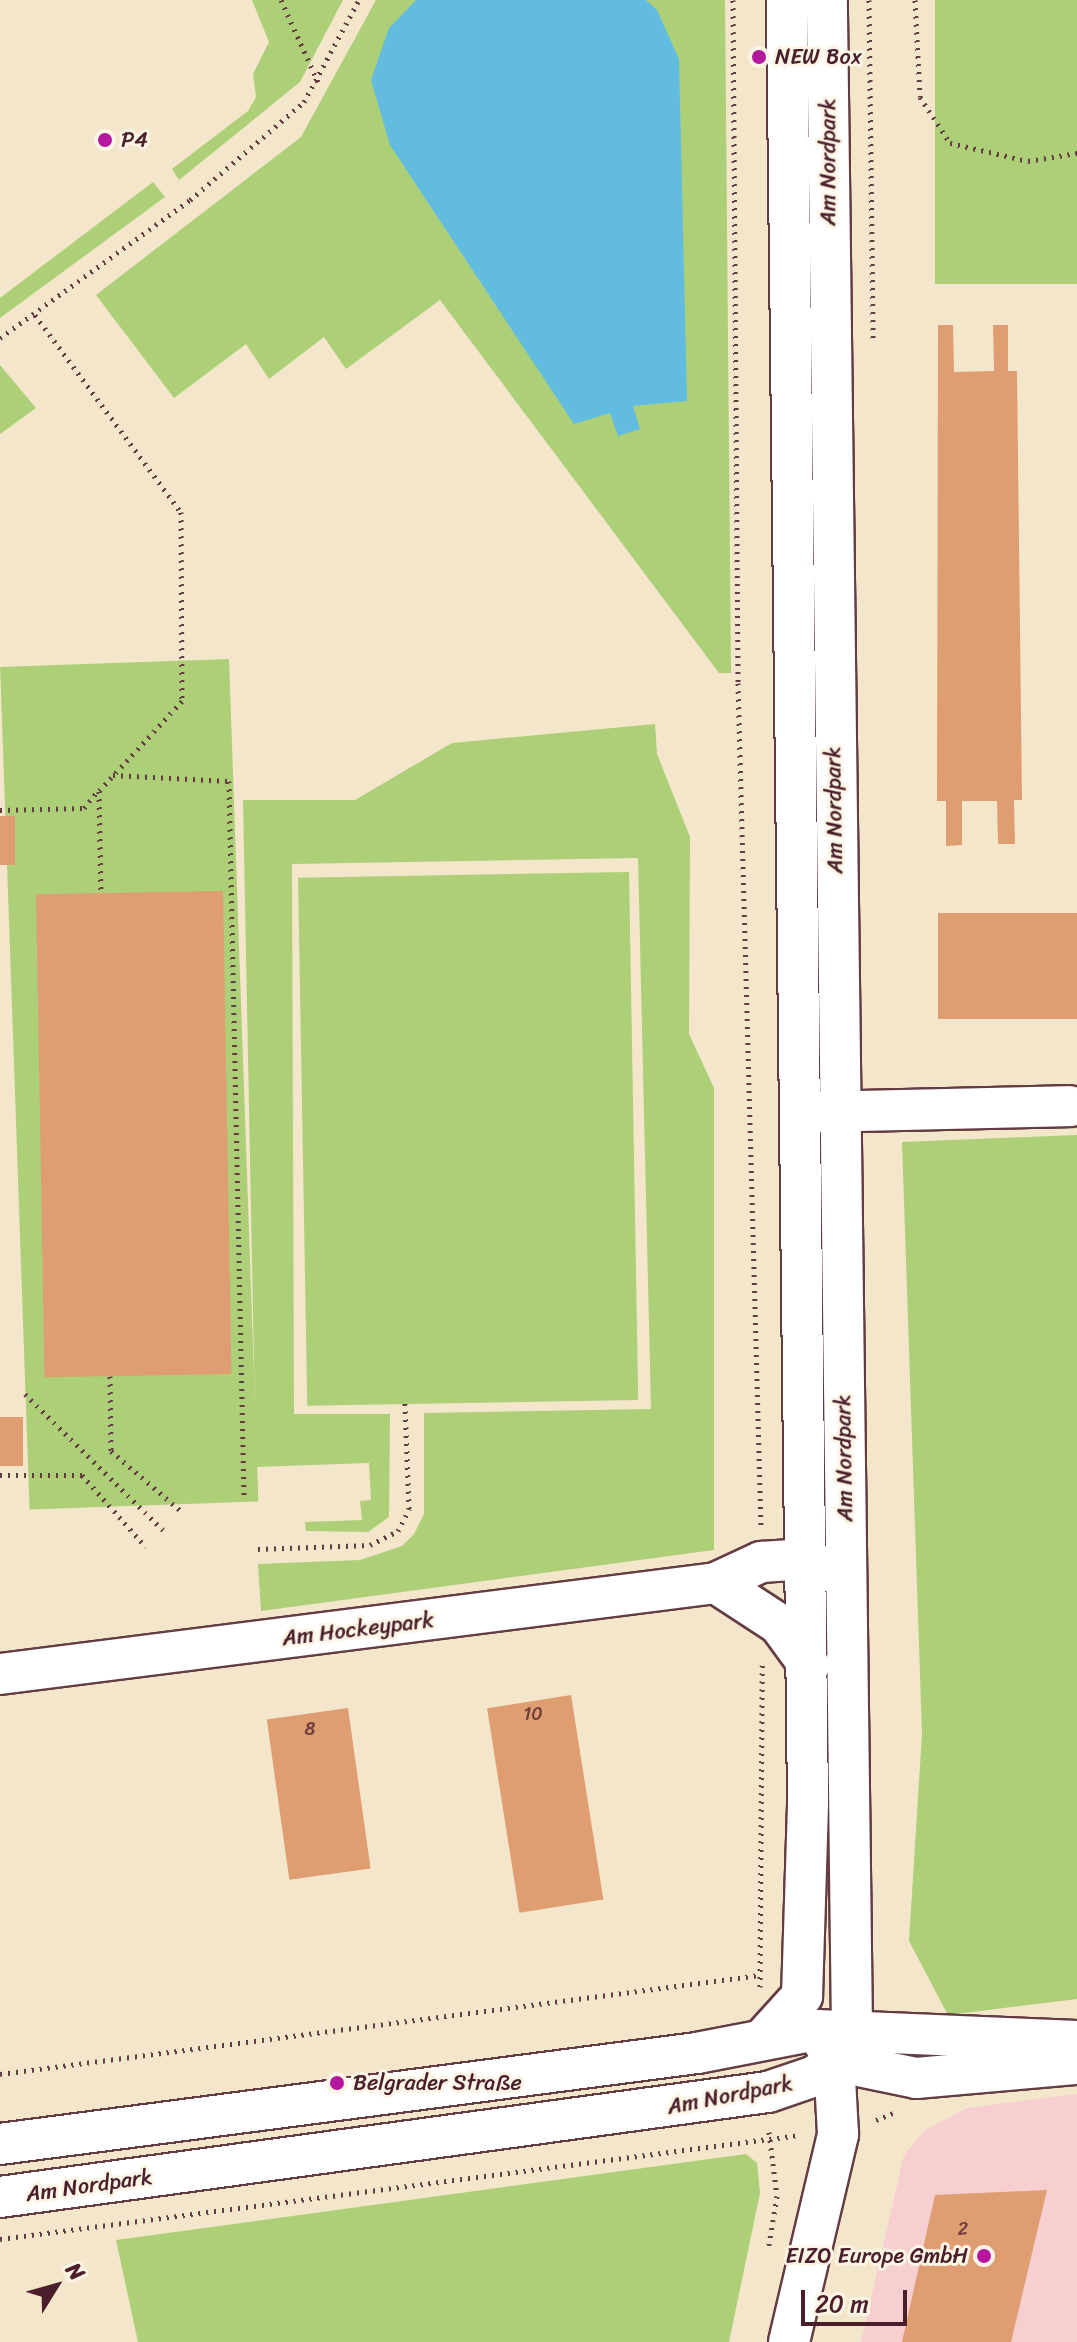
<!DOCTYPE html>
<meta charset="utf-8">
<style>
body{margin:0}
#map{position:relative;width:1077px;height:2342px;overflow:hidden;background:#f4e6cb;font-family:Sriracha,sans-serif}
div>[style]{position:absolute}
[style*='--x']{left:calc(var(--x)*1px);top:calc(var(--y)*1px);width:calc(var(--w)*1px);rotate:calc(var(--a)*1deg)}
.built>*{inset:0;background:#f7cfd1}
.green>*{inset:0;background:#adcf78;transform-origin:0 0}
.water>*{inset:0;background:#62bce0}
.building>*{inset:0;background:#df9d72;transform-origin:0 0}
.path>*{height:5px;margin-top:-2.5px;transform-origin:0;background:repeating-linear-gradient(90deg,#643d43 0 2px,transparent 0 8px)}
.roads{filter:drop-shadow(2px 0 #643d43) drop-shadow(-2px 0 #643d43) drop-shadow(0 2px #643d43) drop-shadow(0 -2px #643d43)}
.minor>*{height:40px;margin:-20px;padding:0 20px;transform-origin:20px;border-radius:20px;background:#fff}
.dots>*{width:22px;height:22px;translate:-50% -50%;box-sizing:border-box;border:4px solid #fcf5e5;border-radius:50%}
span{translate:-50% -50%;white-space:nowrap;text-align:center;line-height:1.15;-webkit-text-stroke:6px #fcf5e5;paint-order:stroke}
.number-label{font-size:18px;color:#6f3e3d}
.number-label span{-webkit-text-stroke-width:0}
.poi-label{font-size:22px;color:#4a1f2b}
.left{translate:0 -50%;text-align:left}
.right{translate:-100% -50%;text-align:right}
.street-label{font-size:22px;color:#4a1f2b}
.north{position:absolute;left:16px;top:2246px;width:80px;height:80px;-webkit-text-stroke:6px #fcf5e5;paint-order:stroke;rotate:53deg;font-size:22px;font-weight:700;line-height:32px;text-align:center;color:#4a1f2b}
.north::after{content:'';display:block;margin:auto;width:28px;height:36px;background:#4a1f2b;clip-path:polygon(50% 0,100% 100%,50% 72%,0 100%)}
.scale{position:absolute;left:801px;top:2290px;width:106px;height:36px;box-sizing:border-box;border:4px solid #4a1f2b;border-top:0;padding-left:10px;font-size:24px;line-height:28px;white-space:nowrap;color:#4a1f2b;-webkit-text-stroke:6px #fcf5e5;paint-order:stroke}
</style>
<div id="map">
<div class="built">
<i style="clip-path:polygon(1077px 2094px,1077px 2342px,861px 2342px,904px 2155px,925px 2130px,967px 2108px)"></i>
</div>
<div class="green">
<i style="clip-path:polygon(252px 0,343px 0,300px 82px,179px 180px,172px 169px,248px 111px,256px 97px,253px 74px,269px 42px)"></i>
<i style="clip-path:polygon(376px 0,725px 0,731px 673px,719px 673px,440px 300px,346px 369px,324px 337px,269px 379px,246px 344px,174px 398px,96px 295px,301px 137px)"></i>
<i style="left:935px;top:0;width:142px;height:284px"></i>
<i style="clip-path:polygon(153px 182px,165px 197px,0 318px,0 298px)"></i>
<i style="clip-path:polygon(0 365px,36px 408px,0 434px)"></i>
<i style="left:229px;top:659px;width:843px;height:229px;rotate:88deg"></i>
<i style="clip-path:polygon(655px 724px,657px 754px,690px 837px,689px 1034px,714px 1088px,714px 1550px,261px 1611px,258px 1564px,360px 1560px,402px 1546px,414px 1534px,424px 1514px,424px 1413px,651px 1409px,638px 858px,292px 864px,294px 1414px,390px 1414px,389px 1517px,368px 1532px,306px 1531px,305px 1522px,362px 1520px,360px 1501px,371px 1500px,369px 1463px,256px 1467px,243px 800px,355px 800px,452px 743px)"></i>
<i style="left:629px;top:872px;width:528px;height:331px;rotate:89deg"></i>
<i style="clip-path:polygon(1077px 1135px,1077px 1999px,948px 2015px,909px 1941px,922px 1734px,902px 1142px)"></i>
<i style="clip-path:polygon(746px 2154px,757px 2163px,760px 2193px,729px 2342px,138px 2342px,116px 2240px)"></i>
</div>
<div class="water">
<i style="clip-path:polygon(416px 0,646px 0,657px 10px,679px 59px,687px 401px,633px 406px,640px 429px,618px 436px,610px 413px,574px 424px,390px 145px,371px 80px,389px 28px)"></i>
</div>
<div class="building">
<i style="clip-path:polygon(938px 325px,953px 325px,954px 372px,994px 371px,993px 325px,1008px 325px,1008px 371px,1017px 371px,1022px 800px,1014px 800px,1015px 844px,998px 844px,997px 801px,962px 801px,962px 845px,946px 846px,946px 801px,937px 801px)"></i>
<i style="left:0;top:816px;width:15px;height:49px"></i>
<i style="left:223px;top:891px;width:483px;height:187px;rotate:89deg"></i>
<i style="left:1077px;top:913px;width:106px;height:139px;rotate:90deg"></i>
<i style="left:0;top:1417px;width:23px;height:49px"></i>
<i style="left:571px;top:1695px;width:207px;height:85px;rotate:81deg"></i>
<i style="left:348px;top:1708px;width:162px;height:82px;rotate:82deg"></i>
<i style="clip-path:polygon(1047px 2190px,1011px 2342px,902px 2342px,935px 2195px)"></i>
</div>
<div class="path">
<i style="--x:281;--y:0;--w:90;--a:65.7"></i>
<i style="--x:733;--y:0;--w:683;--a:89.58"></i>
<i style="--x:738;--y:683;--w:844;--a:88.44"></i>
<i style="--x:869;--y:0;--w:339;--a:89.3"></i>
<i style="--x:915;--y:0;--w:97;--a:87"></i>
<i style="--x:920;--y:97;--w:55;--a:56.9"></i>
<i style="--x:950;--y:143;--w:80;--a:13"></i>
<i style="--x:1028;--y:161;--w:50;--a:-9.3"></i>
<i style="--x:35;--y:315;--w:245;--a:53.5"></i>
<i style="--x:181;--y:512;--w:189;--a:89.7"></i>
<i style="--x:182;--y:701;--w:122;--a:132.7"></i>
<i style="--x:99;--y:791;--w:101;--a:88.9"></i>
<i style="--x:0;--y:338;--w:235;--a:-36"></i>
<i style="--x:190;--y:200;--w:150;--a:-40.7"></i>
<i style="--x:304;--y:102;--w:116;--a:-61.7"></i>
<i style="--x:113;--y:775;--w:116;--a:3"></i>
<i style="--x:229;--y:781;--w:718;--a:88.8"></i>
<i style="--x:0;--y:810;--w:84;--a:-1.4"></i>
<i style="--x:84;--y:808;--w:22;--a:-51"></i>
<i style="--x:110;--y:1376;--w:75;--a:89.2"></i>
<i style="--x:111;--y:1451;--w:92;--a:40.6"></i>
<i style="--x:25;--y:1394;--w:199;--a:44.6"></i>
<i style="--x:0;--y:1475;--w:82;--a:0"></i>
<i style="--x:82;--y:1475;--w:96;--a:48.4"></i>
<i style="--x:258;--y:1549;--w:112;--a:-2"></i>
<i style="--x:370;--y:1545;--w:31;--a:-27"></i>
<i style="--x:398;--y:1531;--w:25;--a:-63"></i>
<i style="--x:409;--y:1509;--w:106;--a:-92.2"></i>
<i style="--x:760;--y:1987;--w:322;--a:-89.6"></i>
<i style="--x:0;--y:2074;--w:767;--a:-7.41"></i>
<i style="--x:876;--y:2120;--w:22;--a:-22"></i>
<i style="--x:769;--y:2132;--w:64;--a:82.9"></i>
<i style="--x:777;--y:2196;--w:50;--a:99.3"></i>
<i style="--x:0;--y:2239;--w:807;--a:-7.41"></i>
</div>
<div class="roads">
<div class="minor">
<i style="--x:814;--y:1112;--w:256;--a:-1.3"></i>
<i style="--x:716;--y:1583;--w:75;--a:33.1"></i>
<i style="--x:779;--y:1624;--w:51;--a:53.8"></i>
<i style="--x:0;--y:1674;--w:722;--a:-7.24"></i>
<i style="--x:716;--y:1583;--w:50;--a:-25"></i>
<i style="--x:761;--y:1562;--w:46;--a:-3.7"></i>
<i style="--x:807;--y:1559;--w:26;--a:29"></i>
<i style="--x:764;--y:2038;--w:57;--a:-47.9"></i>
<i style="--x:802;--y:1996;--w:192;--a:-88.2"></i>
<i style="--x:808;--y:1804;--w:1804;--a:-90.67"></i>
<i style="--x:834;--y:2061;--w:84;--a:11.7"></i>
<i style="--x:916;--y:2078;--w:162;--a:-5"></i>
<i style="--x:0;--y:2144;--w:703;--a:-7.44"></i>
<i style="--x:697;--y:2053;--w:122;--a:-10.9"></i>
<i style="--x:817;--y:2030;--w:260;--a:2.4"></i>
<i style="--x:0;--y:2197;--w:775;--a:-7.79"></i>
<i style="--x:768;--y:2092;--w:50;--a:-18.8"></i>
<i style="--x:815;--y:2076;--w:24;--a:-38"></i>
<i style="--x:834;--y:2061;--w:36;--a:-60"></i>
<i style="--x:852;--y:2030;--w:2030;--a:-90.71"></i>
<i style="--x:789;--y:2342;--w:214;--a:-76.7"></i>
<i style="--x:838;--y:2134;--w:73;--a:-93.1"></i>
<i style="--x:834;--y:2061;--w:21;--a:-119"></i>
</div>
</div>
<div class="dots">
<i style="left:759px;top:57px;background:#b5179e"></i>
<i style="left:105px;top:140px;background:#b5179e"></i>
<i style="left:337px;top:2083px;background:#b5179e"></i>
<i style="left:984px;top:2256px;background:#b5179e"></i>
</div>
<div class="number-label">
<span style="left:533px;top:1714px">10</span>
<span style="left:310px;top:1729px">8</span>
<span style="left:963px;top:2229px">2</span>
</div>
<div class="poi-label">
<span class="left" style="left:775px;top:57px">NEW Box</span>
<span class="left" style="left:121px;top:140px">P4</span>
<span class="left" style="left:353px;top:2083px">Belgrader Straße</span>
<span class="right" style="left:968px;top:2256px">EIZO Europe GmbH</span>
</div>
<div class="street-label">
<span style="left:828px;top:162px;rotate:-90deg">Am Nordpark</span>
<span style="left:834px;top:810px;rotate:-91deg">Am Nordpark</span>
<span style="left:844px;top:1458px;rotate:-91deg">Am Nordpark</span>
<span style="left:358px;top:1629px;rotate:-7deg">Am Hockeypark</span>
<span style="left:730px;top:2095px;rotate:-11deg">Am Nordpark</span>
<span style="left:89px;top:2185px;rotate:-8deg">Am Nordpark</span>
</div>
<div class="north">N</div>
<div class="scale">20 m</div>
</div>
